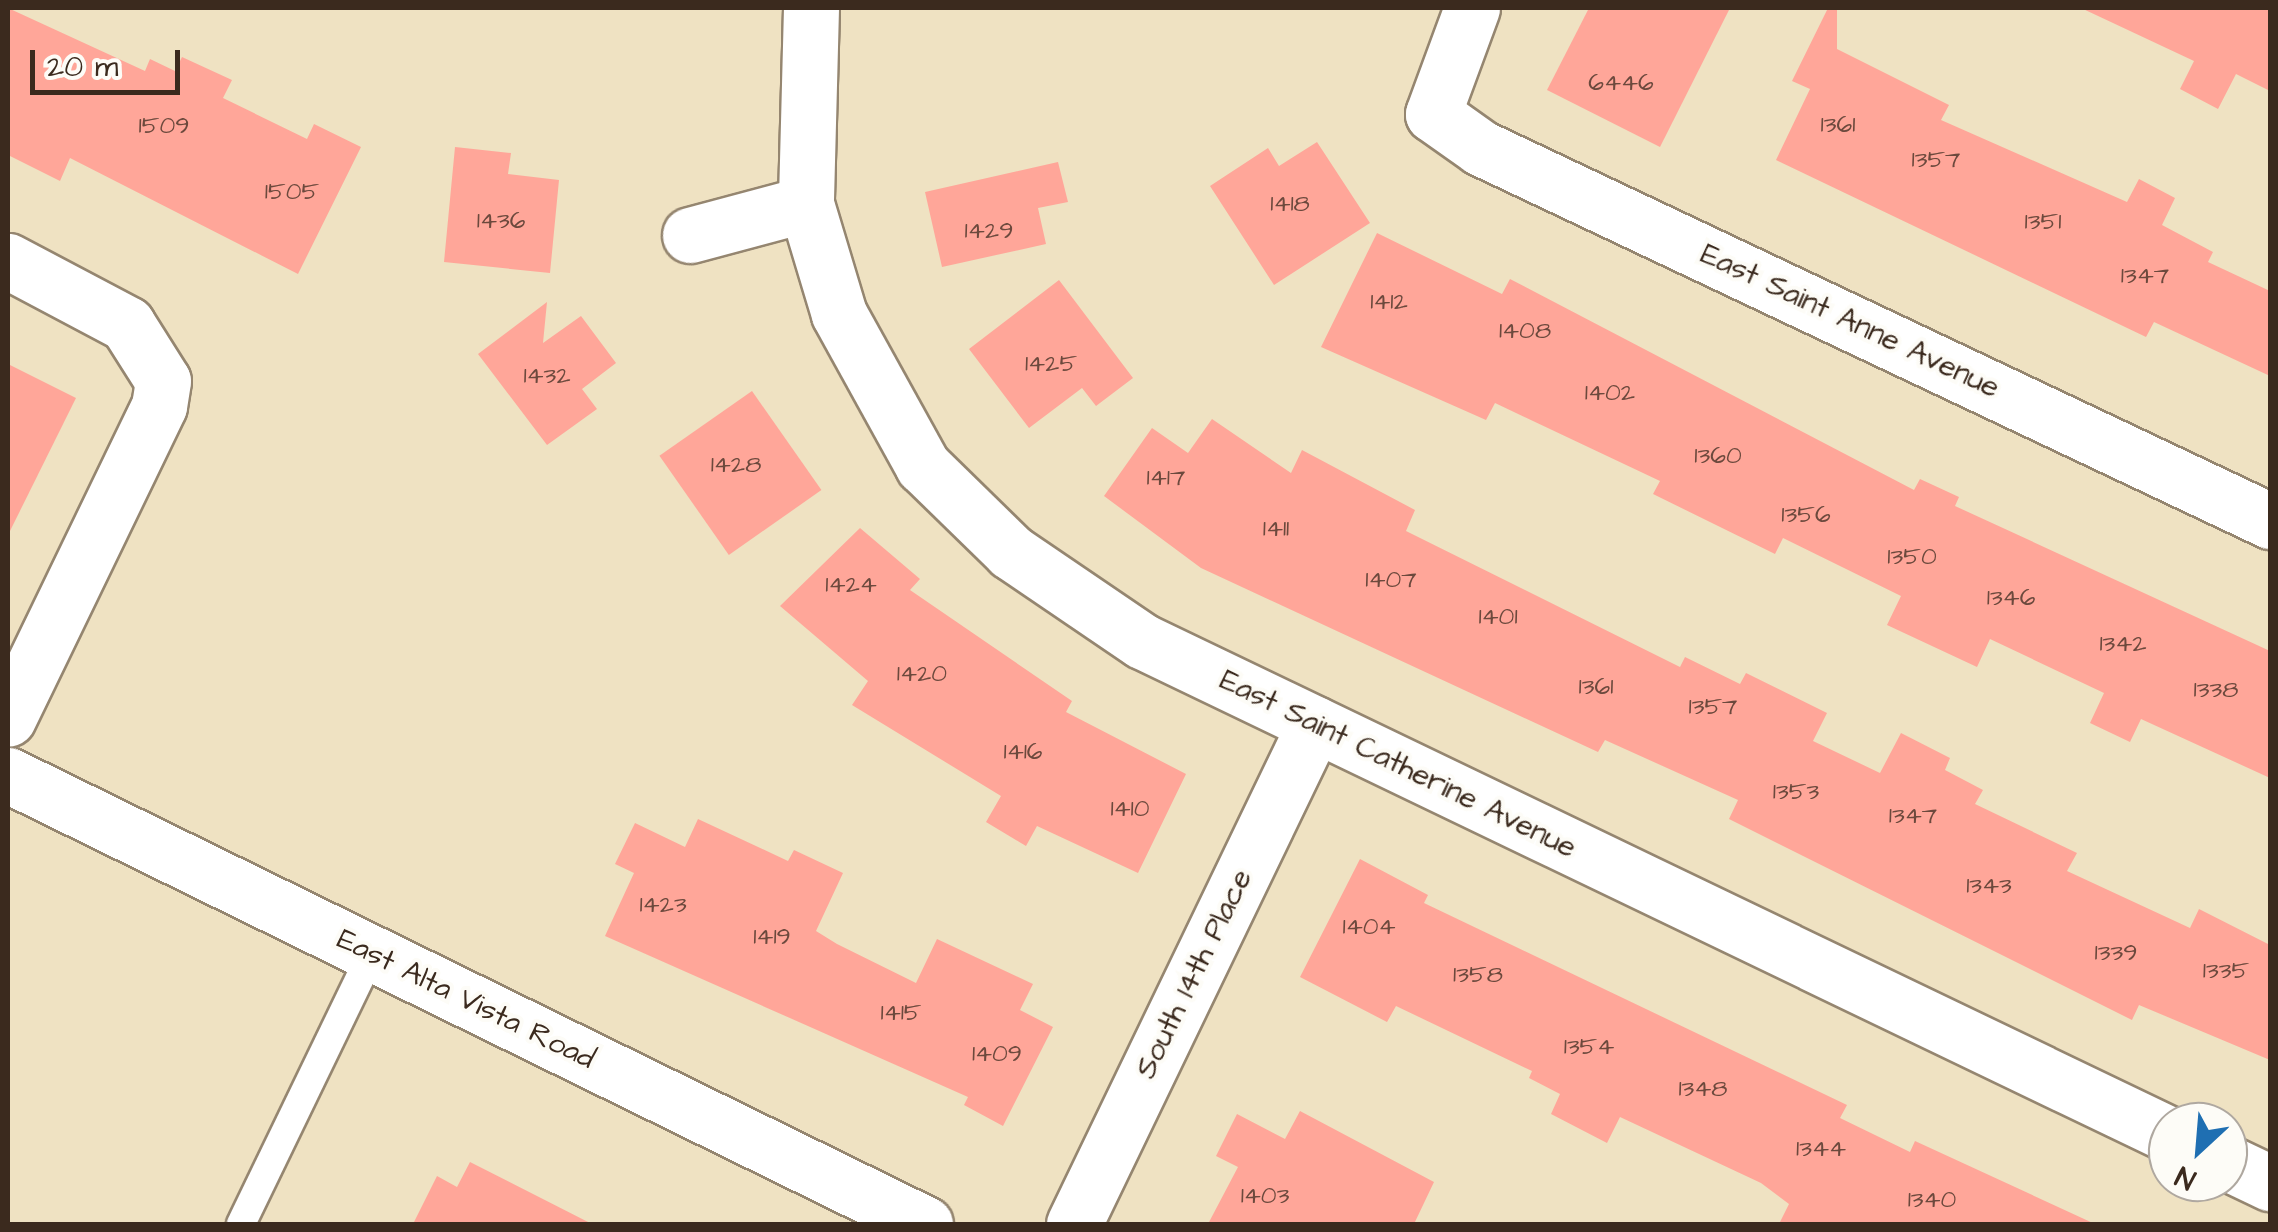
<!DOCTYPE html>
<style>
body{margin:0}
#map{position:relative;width:2278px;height:1232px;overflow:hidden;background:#efe2c2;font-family:"Architects Daughter",sans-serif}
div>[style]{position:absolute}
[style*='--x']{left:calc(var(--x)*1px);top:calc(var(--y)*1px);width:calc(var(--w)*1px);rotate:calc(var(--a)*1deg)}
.building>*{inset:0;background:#ffa699;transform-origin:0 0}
.roads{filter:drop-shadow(2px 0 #958670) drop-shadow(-2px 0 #958670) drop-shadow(0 2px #958670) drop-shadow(0 -2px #958670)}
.lane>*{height:28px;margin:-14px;padding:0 14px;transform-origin:14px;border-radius:14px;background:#fff}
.street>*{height:55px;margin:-27.5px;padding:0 27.5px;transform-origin:27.5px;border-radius:27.5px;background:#fff}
span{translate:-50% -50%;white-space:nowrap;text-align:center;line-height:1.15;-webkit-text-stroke:8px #fdfcf7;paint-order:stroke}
.number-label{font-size:25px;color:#6c493d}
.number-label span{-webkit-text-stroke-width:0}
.street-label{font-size:30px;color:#3b2a1e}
.frame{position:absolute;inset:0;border:10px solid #3b2a1e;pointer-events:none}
.north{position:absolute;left:2148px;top:1102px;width:100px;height:100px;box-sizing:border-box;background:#fdfcf7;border:2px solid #afa8a0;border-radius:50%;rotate:206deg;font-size:28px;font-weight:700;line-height:40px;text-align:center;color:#3b2a1e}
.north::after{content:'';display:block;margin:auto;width:35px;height:45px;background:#1f6fb2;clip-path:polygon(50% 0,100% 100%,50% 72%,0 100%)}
.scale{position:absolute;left:30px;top:50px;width:150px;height:45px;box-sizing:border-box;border:5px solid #3b2a1e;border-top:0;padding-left:12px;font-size:30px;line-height:35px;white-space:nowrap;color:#3b2a1e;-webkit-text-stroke:8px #fdfcf7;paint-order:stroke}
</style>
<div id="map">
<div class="building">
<i style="clip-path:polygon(8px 8px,145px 71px,150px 59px,175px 71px,182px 57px,232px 80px,223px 98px,307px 139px,314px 124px,361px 147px,298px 274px,70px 158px,60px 181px,8px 155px)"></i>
<i style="clip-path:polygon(1589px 8px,1730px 8px,1660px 147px,1547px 90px)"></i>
<i style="clip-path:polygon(1828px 8px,1837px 8px,1837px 49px,1949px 105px,1941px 120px,2127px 202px,2139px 179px,2175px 198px,2162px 225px,2213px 252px,2208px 262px,2270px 291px,2270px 376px,2154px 322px,2146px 337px,1776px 160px,1810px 89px,1792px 81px)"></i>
<i style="clip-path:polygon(2081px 8px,2270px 8px,2270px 91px,2236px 74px,2218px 109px,2180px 89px,2194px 61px)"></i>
<i style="clip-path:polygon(1317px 142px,1370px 223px,1274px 285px,1210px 186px,1268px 148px,1279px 166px)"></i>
<i style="clip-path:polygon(455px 147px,511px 153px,508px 174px,559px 180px,550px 273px,444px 262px)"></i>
<i style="clip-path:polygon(1058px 162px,1068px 202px,1038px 208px,1046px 244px,942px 267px,925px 192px)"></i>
<i style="clip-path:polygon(1377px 233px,1502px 294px,1510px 279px,1914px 490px,1920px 479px,1959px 497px,1955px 506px,2270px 651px,2270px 778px,2141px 719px,2130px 742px,2090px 723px,2104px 693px,1990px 639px,1977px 667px,1887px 625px,1901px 596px,1783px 538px,1775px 554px,1653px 494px,1660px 481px,1495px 403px,1486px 420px,1321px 347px)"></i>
<i style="clip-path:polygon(1059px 280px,1133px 378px,1096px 406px,1082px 388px,1029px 428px,969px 349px)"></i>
<i style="clip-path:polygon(547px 302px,543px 343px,581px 316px,616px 363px,582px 389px,597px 409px,547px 445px,478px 354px)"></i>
<i style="clip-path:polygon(8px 364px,76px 398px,8px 535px)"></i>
<i style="left:752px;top:391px;width:121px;height:113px;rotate:55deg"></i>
<i style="clip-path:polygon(1212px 419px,1291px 473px,1302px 450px,1415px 510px,1406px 531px,1680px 667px,1685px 657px,1740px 684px,1746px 673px,1827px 713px,1813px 741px,1880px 773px,1901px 733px,1950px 758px,1945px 770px,1983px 790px,1975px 804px,2077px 853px,2067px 871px,2190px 928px,2199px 909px,2270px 945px,2270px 1060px,2139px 1005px,2132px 1020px,1729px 819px,1738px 800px,1605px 740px,1598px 752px,1201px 568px,1104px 496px,1152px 428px,1188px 453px)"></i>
<i style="clip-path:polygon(860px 528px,920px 579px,910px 590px,1072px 701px,1066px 712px,1186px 774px,1138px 873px,1037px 826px,1026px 846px,986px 822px,1001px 796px,852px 705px,868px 681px,780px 606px)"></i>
<i style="clip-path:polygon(698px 819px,788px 861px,794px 850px,843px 873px,816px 931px,837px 944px,916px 983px,937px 939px,1033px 984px,1020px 1010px,1053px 1027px,1003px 1126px,964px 1105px,968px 1097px,605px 936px,634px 873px,615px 864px,635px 823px,685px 847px)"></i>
<i style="clip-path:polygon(1360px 859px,1428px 895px,1424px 903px,1847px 1105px,1840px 1118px,1910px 1152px,1915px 1141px,2095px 1224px,1779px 1224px,1789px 1204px,1761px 1183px,1620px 1117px,1607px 1143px,1551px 1114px,1560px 1094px,1529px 1078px,1532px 1071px,1396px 1006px,1387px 1022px,1300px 977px)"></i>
<i style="clip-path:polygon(1300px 1111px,1434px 1182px,1414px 1224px,1208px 1224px,1238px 1167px,1216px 1156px,1237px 1114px,1285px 1139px)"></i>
<i style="clip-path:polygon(470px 1162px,592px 1224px,413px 1224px,437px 1176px,457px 1187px)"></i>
</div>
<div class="roads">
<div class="lane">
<i style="--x:241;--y:1224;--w:301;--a:-64.2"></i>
</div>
<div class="street">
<i style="--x:811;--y:8;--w:196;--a:91.5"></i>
<i style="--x:806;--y:204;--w:115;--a:73.3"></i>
<i style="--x:839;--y:314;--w:174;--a:61.1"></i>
<i style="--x:923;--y:466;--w:123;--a:44.3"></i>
<i style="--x:1011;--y:552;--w:158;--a:34.2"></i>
<i style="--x:1142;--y:641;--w:1138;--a:25.66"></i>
<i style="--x:1472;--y:8;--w:113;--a:110.2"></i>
<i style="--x:1433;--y:114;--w:59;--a:35.3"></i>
<i style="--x:1481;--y:148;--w:873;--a:25.3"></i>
<i style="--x:690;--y:235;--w:120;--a:-15"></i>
<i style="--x:8;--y:261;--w:135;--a:27.9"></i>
<i style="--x:127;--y:324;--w:67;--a:57.7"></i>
<i style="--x:163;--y:381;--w:25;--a:99"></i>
<i style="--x:159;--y:406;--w:347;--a:115.8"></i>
<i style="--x:8;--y:775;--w:1021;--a:26.09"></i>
<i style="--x:2228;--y:1163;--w:47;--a:25.5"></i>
<i style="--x:1074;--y:1224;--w:555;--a:-64.27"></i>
</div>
</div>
<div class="number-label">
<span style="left:1621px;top:83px">6446</span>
<span style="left:1838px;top:125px">1361</span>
<span style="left:164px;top:126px">1509</span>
<span style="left:1936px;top:160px">1357</span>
<span style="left:292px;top:192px">1505</span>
<span style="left:1290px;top:204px">1418</span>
<span style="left:501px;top:221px">1436</span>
<span style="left:2043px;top:222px">1351</span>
<span style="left:989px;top:231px">1429</span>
<span style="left:2145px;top:276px">1347</span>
<span style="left:1389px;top:302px">1412</span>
<span style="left:1525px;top:331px">1408</span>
<span style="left:1051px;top:364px">1425</span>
<span style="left:547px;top:376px">1432</span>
<span style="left:1610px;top:393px">1402</span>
<span style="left:1718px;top:456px">1360</span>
<span style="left:736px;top:465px">1428</span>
<span style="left:1166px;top:478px">1417</span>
<span style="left:1806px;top:515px">1356</span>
<span style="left:1276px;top:529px">1411</span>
<span style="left:1912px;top:557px">1350</span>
<span style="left:1391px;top:580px">1407</span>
<span style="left:851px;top:585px">1424</span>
<span style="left:2011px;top:598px">1346</span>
<span style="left:1498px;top:617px">1401</span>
<span style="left:2123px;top:644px">1342</span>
<span style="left:922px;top:674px">1420</span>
<span style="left:1596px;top:687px">1361</span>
<span style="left:2216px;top:690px">1338</span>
<span style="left:1713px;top:707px">1357</span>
<span style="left:1023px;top:752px">1416</span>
<span style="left:1796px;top:792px">1353</span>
<span style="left:1130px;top:809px">1410</span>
<span style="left:1913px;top:816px">1347</span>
<span style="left:1989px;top:886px">1343</span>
<span style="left:663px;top:905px">1423</span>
<span style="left:1369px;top:927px">1404</span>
<span style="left:772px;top:937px">1419</span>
<span style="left:2116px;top:953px">1339</span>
<span style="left:2226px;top:971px">1335</span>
<span style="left:1478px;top:975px">1358</span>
<span style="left:901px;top:1013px">1415</span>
<span style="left:1589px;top:1047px">1354</span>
<span style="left:997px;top:1054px">1409</span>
<span style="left:1703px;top:1089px">1348</span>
<span style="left:1821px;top:1149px">1344</span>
<span style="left:1265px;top:1196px">1403</span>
<span style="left:1932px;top:1200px">1340</span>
</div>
<div class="street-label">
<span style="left:1850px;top:321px;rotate:25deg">East Saint Anne Avenue</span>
<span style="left:1398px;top:764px;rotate:26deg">East Saint Catherine Avenue</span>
<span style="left:1194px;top:974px;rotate:-64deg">South 14th Place</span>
<span style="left:466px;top:999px;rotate:26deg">East Alta Vista Road</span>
</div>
<div class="frame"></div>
<div class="north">N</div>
<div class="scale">20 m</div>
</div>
